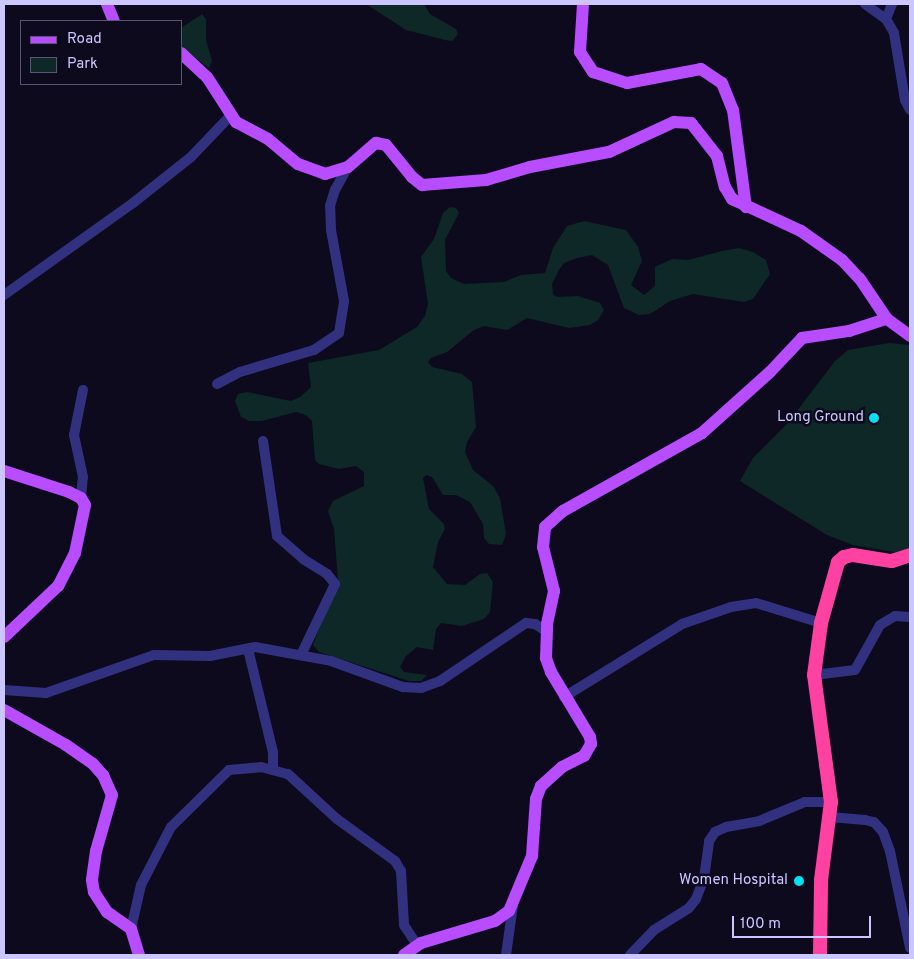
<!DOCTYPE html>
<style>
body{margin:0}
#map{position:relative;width:914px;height:959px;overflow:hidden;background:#0d0a1d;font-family:Overpass,sans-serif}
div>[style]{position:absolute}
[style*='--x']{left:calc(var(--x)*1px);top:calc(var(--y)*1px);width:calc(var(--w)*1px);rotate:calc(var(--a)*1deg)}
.green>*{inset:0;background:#0d2826}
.minor>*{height:10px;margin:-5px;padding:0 5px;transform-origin:5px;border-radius:5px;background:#323180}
.major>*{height:12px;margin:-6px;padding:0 6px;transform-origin:6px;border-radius:6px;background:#b74dff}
.highway>*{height:14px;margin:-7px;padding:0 7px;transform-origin:7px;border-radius:7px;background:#ff41a2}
.dots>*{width:14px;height:14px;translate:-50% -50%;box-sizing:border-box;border:2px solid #0d0a1d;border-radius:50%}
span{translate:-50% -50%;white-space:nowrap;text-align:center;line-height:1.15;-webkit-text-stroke:5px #0d0a1d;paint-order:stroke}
.poi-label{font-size:15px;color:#cbc6ff}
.right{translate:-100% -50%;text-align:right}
.frame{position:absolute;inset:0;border:5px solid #cbc6ff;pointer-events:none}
.legend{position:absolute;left:20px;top:20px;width:162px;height:65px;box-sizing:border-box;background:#0d0a1d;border:1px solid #595577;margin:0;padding:6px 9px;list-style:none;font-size:15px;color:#cbc6ff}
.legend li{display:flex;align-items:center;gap:10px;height:25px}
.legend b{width:25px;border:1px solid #595577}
.scale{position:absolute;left:732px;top:916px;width:139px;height:22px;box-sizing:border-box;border:2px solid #cbc6ff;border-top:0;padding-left:6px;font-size:15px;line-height:18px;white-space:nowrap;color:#cbc6ff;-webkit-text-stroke:4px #0d0a1d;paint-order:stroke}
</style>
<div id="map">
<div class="green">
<i style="clip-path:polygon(366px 4px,424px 4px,430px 14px,456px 29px,458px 34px,452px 41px,445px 40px,406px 30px)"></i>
<i style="clip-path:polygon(202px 14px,206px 19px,206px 40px,212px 61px,209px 68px,181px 47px,181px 28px)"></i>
<i style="clip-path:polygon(450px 207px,456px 208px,459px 213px,445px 240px,446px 271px,451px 278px,464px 284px,504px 282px,521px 275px,545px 273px,553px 248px,567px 226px,584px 221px,626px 230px,638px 247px,642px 261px,631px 285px,644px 295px,655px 286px,655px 267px,672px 259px,688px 260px,722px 251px,739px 248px,753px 252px,766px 260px,770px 274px,753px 299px,744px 302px,693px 294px,670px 301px,650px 314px,639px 315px,624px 308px,608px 265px,592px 255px,577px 258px,564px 263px,559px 270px,552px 284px,553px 294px,557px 297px,578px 296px,600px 303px,604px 310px,598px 320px,590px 325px,569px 328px,527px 318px,507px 330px,484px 326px,474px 330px,447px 352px,431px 358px,428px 362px,432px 367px,462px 374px,472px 382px,476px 427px,467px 442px,465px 452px,473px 470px,493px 486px,500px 498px,506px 534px,502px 545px,489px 544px,484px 538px,483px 524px,470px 502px,456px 495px,443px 495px,432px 477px,426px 475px,423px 478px,429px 509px,444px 524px,445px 529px,438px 542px,433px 567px,447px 584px,465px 585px,480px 574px,487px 573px,493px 582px,490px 612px,484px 619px,462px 626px,441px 623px,436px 629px,433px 650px,417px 647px,406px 656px,400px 667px,404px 672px,427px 675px,421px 681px,409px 681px,319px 652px,313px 645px,338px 581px,334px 529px,328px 511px,333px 501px,364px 486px,364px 472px,356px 466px,339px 469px,319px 464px,315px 460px,312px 421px,306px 415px,296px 412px,262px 421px,249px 421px,241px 417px,235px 401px,238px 394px,247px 392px,291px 401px,300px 397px,311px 387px,308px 363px,379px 350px,417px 327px,425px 316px,428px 304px,421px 257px,434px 239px,443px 213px)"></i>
<i style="clip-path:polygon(889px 343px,910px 345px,910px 549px,900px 553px,853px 545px,827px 535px,740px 481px,753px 458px,787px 424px,835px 361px,848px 350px)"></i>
</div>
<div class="minor">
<i style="--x:865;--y:4;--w:26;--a:36"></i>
<i style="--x:886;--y:19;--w:16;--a:60"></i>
<i style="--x:894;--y:33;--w:68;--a:80.7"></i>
<i style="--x:905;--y:100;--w:11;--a:63"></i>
<i style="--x:886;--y:19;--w:16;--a:-68"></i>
<i style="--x:4;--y:295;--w:158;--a:-35.5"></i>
<i style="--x:133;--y:203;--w:74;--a:-38.4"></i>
<i style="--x:191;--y:157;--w:57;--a:-46.4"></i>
<i style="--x:217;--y:384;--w:26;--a:-28"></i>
<i style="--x:240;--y:372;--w:77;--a:-16.6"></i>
<i style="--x:314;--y:350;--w:30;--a:-34"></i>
<i style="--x:339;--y:333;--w:32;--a:-81"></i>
<i style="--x:344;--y:301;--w:72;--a:-100.4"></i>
<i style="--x:331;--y:230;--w:24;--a:-92"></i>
<i style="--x:330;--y:206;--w:17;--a:-73"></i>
<i style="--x:335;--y:190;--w:26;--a:-61"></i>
<i style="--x:263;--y:441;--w:96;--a:81.6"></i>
<i style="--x:277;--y:536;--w:35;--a:41"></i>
<i style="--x:303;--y:559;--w:28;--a:32"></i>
<i style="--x:327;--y:574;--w:13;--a:51"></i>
<i style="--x:335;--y:584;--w:79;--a:115.6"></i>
<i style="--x:81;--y:498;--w:21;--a:-85"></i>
<i style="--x:83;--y:477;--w:43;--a:-102.1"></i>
<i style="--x:74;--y:435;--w:46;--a:-78.7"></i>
<i style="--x:248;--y:649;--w:106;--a:76.4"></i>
<i style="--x:273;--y:752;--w:16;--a:90"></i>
<i style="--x:814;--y:675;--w:41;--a:-7"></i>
<i style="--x:855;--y:670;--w:51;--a:-60.9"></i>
<i style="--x:880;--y:625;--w:17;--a:-31"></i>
<i style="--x:895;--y:616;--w:15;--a:4"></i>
<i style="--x:4;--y:690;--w:42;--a:4.1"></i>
<i style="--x:46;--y:693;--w:114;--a:-19.4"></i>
<i style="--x:154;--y:655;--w:56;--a:1"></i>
<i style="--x:210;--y:656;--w:46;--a:-11.3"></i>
<i style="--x:255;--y:647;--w:77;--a:10.4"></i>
<i style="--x:331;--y:661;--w:77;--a:19.9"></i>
<i style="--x:403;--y:687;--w:18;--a:3"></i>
<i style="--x:421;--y:688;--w:20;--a:-20"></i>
<i style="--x:440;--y:681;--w:104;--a:-34"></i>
<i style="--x:526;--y:623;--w:9;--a:6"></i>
<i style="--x:535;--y:624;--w:13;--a:32"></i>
<i style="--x:564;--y:697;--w:139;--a:-31.7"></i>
<i style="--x:682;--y:624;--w:52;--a:-19.1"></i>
<i style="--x:731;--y:607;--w:25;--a:-9"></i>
<i style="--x:756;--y:603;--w:68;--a:17.1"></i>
<i style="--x:830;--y:817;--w:35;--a:5"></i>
<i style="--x:865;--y:820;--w:9;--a:13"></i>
<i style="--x:874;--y:822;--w:13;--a:48"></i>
<i style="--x:883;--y:832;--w:20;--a:70"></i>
<i style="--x:890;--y:851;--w:99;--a:78.3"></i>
<i style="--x:131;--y:929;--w:45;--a:-77.2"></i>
<i style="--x:141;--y:885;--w:65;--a:-62.7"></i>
<i style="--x:171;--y:827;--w:81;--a:-44.5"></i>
<i style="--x:229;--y:770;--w:32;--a:-5"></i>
<i style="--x:261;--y:767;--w:28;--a:15"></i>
<i style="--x:288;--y:774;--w:67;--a:42.6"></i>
<i style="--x:337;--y:819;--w:72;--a:35.9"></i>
<i style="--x:395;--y:861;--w:12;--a:59"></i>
<i style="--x:401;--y:871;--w:54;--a:86.8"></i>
<i style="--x:404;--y:925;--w:24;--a:57"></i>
<i style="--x:506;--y:955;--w:50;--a:-82"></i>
<i style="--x:630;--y:955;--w:35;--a:-46"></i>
<i style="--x:654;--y:930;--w:41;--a:-32.2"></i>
<i style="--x:689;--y:908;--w:11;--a:-52"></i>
<i style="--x:696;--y:899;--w:22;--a:-69"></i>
<i style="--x:704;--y:878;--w:37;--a:-82"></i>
<i style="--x:709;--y:841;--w:11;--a:-56"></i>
<i style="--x:715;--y:832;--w:12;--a:-24"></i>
<i style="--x:726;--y:827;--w:34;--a:-10"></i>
<i style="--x:759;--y:821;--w:50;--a:-22.4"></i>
<i style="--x:805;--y:802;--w:26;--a:0"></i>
</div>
<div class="major">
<i style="--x:107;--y:4;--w:18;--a:68"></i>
<i style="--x:583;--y:4;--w:48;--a:93.6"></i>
<i style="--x:580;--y:52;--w:24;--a:57"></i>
<i style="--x:593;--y:72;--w:36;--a:18"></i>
<i style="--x:627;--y:83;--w:75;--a:-10.7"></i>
<i style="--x:701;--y:69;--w:25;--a:34"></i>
<i style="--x:722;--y:83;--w:29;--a:68"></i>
<i style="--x:733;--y:110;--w:98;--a:82.4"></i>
<i style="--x:181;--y:53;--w:35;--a:43"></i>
<i style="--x:207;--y:77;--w:54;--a:57.2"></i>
<i style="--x:236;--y:122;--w:36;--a:28"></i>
<i style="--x:268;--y:139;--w:39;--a:40"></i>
<i style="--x:298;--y:164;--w:29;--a:20"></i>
<i style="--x:325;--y:174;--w:24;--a:-17"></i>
<i style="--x:348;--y:167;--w:37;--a:-41"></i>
<i style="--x:376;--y:143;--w:10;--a:11"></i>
<i style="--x:386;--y:145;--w:41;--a:50.9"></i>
<i style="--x:412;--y:177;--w:13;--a:39"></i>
<i style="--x:422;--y:185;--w:64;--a:-4.5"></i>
<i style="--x:486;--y:180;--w:46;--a:-16.5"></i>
<i style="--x:530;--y:167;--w:80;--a:-10.8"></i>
<i style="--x:609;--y:152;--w:72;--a:-24.8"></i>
<i style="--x:674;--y:122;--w:17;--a:3"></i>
<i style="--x:691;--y:123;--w:42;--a:51.8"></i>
<i style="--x:717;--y:156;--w:32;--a:76"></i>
<i style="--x:725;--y:187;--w:14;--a:60"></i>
<i style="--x:732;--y:199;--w:76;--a:24.9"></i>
<i style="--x:801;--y:231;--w:50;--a:35.3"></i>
<i style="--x:842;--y:260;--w:26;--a:47"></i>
<i style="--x:860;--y:279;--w:48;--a:56"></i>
<i style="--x:887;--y:319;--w:29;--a:36"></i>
<i style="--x:4;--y:471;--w:68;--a:17.9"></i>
<i style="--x:69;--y:492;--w:13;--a:27"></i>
<i style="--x:81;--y:498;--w:8;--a:60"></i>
<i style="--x:85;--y:505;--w:49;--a:101.8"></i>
<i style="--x:75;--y:553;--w:37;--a:117"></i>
<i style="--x:58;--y:586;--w:74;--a:136.6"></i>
<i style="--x:4;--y:710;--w:71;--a:29.4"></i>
<i style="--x:66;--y:745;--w:33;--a:35"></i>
<i style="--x:93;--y:764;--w:15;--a:48"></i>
<i style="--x:103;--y:775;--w:22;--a:66"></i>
<i style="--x:112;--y:795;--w:58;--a:105.9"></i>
<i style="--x:96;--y:851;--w:29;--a:98"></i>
<i style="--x:92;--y:880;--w:12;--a:81"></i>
<i style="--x:94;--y:892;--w:24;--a:57"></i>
<i style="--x:107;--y:912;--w:29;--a:35"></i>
<i style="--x:131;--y:929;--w:27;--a:73"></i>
<i style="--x:404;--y:955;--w:21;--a:-35"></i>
<i style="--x:421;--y:943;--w:77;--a:-16.6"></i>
<i style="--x:495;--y:921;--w:17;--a:-36"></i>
<i style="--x:509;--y:911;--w:60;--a:-67.3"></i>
<i style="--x:532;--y:856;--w:57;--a:-86"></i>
<i style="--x:536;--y:799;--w:14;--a:-69"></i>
<i style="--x:541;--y:786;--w:28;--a:-42"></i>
<i style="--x:562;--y:767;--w:25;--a:-27"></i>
<i style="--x:584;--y:756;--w:14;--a:-60"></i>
<i style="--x:591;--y:744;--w:7;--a:-98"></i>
<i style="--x:590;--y:737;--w:76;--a:-121"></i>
<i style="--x:551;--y:672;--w:15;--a:-110"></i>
<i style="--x:546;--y:658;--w:34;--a:-88"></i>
<i style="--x:547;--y:624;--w:34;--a:-78"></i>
<i style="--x:554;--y:591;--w:45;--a:-104"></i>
<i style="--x:543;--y:547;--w:20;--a:-84"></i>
<i style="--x:545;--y:527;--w:24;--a:-42"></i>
<i style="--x:563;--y:511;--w:159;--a:-29.3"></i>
<i style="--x:702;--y:433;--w:91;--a:-41.9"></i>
<i style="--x:770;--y:372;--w:47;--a:-46.7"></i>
<i style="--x:802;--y:338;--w:48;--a:-8.5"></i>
<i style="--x:849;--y:331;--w:40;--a:-18"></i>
</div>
<div class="highway">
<i style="--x:820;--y:955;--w:75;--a:-89.2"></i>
<i style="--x:821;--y:880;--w:79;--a:-82.7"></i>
<i style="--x:831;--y:802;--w:128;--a:-97.6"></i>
<i style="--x:814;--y:675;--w:52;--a:-82.3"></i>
<i style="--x:821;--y:623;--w:63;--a:-74.4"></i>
<i style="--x:838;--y:562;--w:8;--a:-40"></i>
<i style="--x:844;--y:557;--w:9;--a:-13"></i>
<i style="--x:853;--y:555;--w:39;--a:9"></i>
<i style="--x:892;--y:561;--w:19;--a:-18"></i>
</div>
<div class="dots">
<i style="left:874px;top:418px;background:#00e1f1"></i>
<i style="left:799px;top:881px;background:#00e1f1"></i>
</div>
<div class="poi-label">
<span class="right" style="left:864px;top:418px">Long Ground</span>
<span class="right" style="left:788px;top:881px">Women Hospital</span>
</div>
<div class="frame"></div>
<ul class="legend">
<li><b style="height:6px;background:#b74dff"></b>Road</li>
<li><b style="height:14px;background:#0d2826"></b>Park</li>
</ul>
<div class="scale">100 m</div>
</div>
